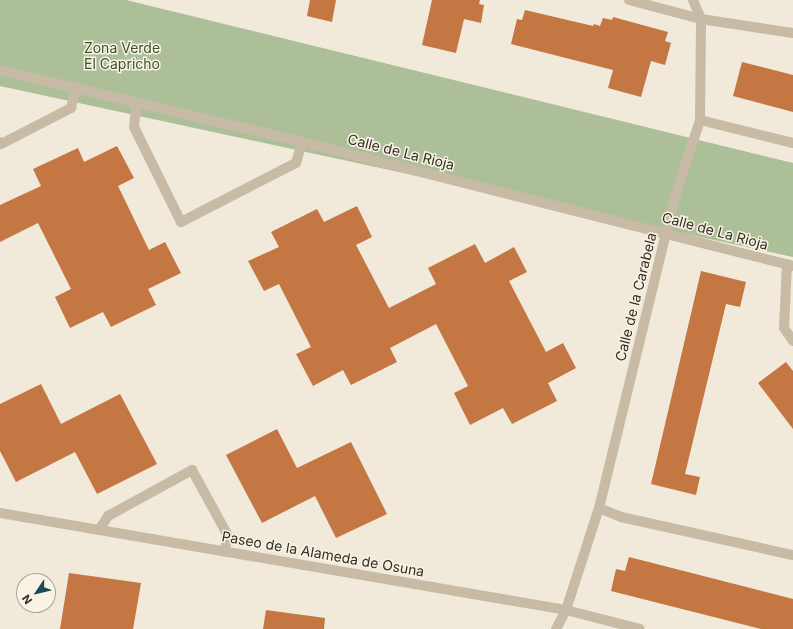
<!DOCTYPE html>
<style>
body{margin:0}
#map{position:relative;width:793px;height:629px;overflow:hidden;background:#f1e9d9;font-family:Inter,sans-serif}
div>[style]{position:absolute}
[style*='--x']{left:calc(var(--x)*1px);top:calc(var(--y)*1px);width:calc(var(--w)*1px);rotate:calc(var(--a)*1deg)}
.green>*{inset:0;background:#adbf99}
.building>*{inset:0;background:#c47643}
.service>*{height:10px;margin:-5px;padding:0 5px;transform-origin:5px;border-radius:5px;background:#c8bba5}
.minor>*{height:10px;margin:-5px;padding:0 5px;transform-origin:5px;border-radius:5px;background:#c8bba5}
.tertiary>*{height:10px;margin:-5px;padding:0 5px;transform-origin:5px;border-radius:5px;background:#c8bba5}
span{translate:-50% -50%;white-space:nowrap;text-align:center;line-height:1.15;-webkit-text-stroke:3px #f9f3e5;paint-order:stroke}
.park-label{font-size:14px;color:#3d522a}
.street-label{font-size:14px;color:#342d26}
.north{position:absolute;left:16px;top:573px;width:40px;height:40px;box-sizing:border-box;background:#f9f3e5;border:1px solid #aaa499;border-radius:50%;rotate:235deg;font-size:11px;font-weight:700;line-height:16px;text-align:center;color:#342d26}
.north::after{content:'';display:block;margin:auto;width:14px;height:18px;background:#1d4955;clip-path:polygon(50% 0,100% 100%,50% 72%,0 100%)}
</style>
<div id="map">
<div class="green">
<i style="clip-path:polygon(0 0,126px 0,793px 163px,793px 257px,0 86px)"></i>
</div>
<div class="building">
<i style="clip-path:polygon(310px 0,336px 0,332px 22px,307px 16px)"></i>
<i style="clip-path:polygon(432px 0,480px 0,479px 4px,484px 5px,481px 23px,464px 19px,456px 53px,422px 45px)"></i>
<i style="clip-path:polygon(525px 10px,593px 26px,594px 24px,600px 26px,603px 18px,612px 20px,613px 17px,668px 32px,665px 41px,671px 43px,665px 65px,651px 61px,641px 97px,608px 88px,613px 70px,511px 44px,517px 19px,522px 20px)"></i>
<i style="clip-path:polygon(742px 62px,793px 75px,793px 112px,733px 96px)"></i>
<i style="clip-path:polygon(117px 146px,134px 178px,118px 186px,149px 250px,165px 242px,181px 273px,148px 289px,156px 305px,111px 327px,103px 312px,70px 328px,55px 297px,71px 289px,38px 223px,0 242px,0 205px,41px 186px,33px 169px,78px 148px,84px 162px)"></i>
<i style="clip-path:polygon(357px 206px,372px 237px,356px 245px,389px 308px,436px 284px,428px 268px,475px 244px,485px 263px,514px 247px,527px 272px,509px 281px,546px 352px,563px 343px,576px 368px,548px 383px,557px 401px,512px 424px,503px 408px,470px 425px,454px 393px,468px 386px,436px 324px,390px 348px,397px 362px,351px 385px,343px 370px,313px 386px,296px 354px,311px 347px,279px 284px,264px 291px,248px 261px,279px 247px,271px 232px,317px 209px,324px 222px)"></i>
<i style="clip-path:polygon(701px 271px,746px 282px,740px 307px,726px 304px,685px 474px,700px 477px,696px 495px,651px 484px)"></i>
<i style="clip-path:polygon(786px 362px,793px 371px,793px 429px,758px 383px)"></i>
<i style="clip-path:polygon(41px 384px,61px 424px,120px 394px,157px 464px,97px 494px,75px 452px,16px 482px,0 451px,0 404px)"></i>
<i style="clip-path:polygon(277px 429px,297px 468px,351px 442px,387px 514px,336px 538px,315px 496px,262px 523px,226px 455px)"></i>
<i style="clip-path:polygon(629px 557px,793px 599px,793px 629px,761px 629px,611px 591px,616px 569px,625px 571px)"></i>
<i style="clip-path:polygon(69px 573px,141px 583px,133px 629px,60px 629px)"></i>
<i style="clip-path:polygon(266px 610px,325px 618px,324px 629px,263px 629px)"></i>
</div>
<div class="service">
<i style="--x:137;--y:102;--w:25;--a:97"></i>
<i style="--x:134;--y:127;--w:106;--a:63.7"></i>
<i style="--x:181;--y:222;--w:129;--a:-27.2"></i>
<i style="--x:296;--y:163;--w:22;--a:-74"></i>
<i style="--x:0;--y:142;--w:2;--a:63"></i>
<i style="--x:1;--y:144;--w:79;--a:-27.2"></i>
<i style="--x:71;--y:108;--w:22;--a:-77"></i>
<i style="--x:99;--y:530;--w:17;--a:-57"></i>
<i style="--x:108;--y:516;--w:96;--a:-28.7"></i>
<i style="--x:192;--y:470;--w:73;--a:61.3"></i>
<i style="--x:227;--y:534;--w:18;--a:96"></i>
</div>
<div class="minor">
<i style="--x:629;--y:0;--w:74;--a:14.8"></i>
<i style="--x:701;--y:19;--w:93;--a:8.7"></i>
<i style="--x:0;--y:70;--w:310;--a:13.4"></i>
<i style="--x:302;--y:142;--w:506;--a:14.17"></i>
<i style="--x:700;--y:120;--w:96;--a:13.9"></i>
<i style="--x:787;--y:264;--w:64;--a:92.7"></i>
<i style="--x:784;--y:328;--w:16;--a:55"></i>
<i style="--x:599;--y:508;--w:24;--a:22"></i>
<i style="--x:621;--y:517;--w:176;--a:12.5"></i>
<i style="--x:566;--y:610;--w:76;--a:14.4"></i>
<i style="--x:556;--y:629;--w:21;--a:-62"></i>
<i style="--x:566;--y:610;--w:107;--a:-72.1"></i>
<i style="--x:599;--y:508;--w:320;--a:-76.3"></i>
<i style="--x:675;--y:197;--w:81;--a:-72"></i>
<i style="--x:700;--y:120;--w:101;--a:-89.4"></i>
<i style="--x:701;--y:19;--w:21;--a:-113"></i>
</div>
<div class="tertiary">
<i style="--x:0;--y:513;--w:574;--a:9.72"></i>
</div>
<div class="park-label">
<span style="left:122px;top:56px">Zona Verde<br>El Capricho</span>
</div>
<div class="street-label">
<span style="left:401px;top:152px;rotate:14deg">Calle de La Rioja</span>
<span style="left:715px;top:231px;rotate:15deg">Calle de La Rioja</span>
<span style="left:636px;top:297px;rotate:-76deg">Calle de la Carabela</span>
<span style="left:323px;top:554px;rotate:10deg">Paseo de la Alameda de Osuna</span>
</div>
<div class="north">N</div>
</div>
